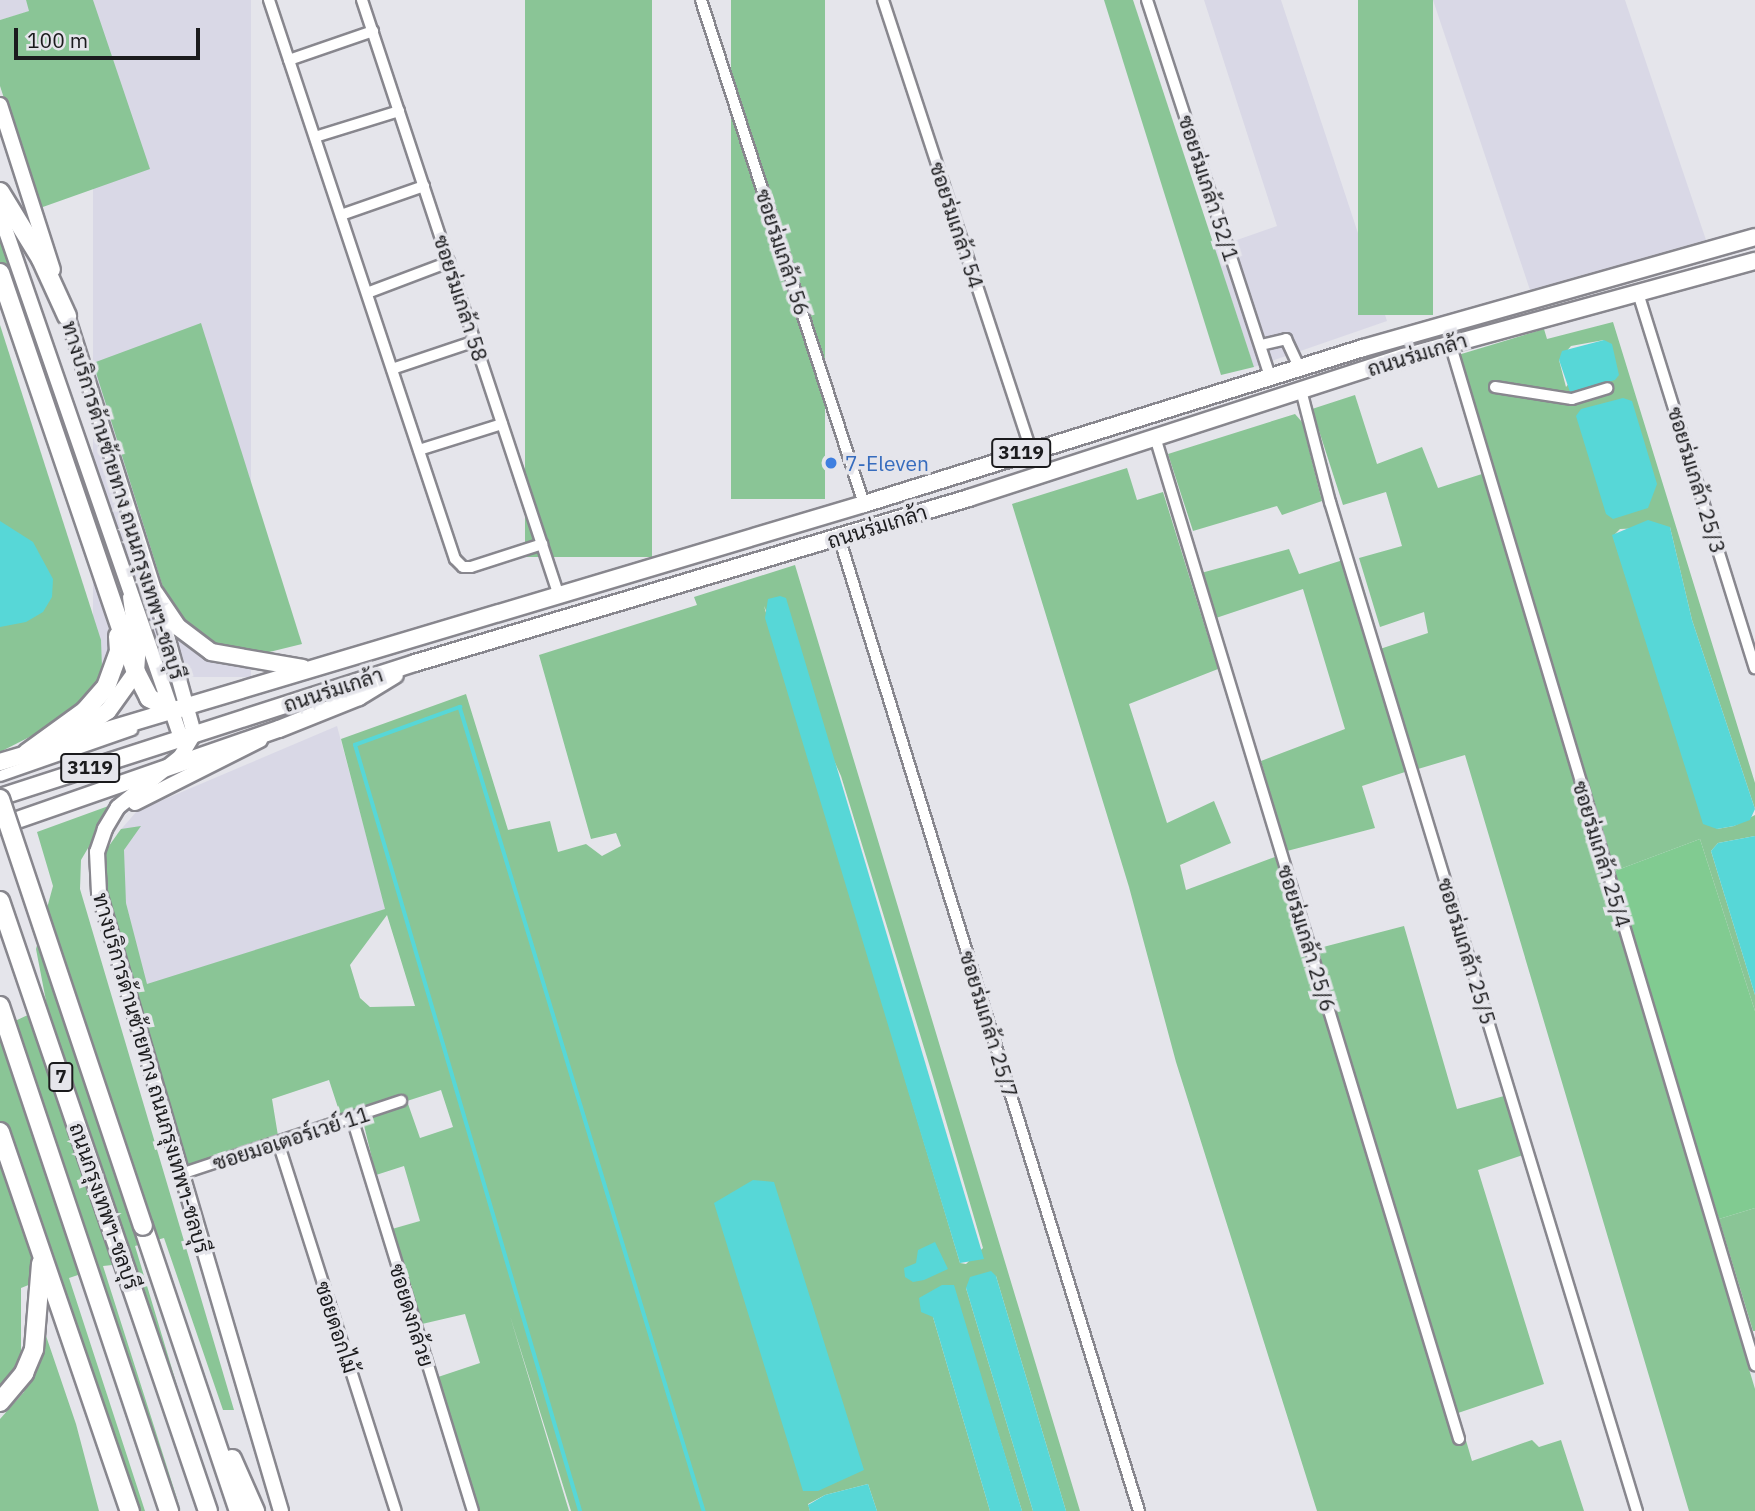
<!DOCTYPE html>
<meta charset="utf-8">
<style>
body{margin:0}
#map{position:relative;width:1755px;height:1511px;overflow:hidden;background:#e5e5eb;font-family:"IBM Plex Sans",Sarabun,sans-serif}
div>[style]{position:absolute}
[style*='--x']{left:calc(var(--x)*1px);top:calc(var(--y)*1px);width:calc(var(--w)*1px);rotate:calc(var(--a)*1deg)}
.built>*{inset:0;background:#d9d8e6;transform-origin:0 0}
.green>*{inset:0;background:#8ac596;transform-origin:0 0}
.forest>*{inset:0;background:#81cb91}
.water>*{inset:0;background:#57d7d7}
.stream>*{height:3.5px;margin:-1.75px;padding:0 1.75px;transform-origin:1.75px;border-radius:1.75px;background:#57d7d7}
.roads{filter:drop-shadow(2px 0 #88878e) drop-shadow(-2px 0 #88878e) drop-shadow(0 2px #88878e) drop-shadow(0 -2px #88878e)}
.minor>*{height:10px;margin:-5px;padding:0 5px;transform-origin:5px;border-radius:5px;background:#fff}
.secondary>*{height:14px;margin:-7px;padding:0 7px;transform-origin:7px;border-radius:7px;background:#fff}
.primary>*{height:16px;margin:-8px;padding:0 8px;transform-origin:8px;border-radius:8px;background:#fff}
.motorway>*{height:18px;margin:-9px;padding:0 9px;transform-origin:9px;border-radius:9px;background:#fff}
.bridges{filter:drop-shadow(2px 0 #88878e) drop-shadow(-2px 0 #88878e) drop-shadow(0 2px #88878e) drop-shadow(0 -2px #88878e)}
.motorway-bridge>*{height:18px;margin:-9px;padding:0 9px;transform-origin:9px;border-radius:9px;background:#fff}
.dots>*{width:19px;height:19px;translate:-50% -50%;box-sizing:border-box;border:4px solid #e5e5eb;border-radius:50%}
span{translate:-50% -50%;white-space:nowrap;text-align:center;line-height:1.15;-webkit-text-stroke:7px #e5e5eb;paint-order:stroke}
.shield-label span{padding:2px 5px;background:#e5e5eb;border:2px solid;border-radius:5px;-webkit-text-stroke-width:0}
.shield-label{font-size:19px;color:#1b1b1d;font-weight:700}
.street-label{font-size:21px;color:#1b1b1d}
.shop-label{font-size:21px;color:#366cbe}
.left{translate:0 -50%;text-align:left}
.scale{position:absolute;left:14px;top:28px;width:186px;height:32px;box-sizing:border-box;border:4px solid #1b1b1d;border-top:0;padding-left:9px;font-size:21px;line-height:24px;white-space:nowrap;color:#1b1b1d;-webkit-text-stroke:5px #e5e5eb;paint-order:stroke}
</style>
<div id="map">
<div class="built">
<i style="clip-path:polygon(0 0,26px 0,30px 11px,0 20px)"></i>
<i style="left:93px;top:0;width:158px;height:677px"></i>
<i style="clip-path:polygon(1204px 0,1281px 0,1387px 321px,1254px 367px,1214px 248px,1277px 226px)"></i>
<i style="clip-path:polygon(1433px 0,1625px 0,1706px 240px,1530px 290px)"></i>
<i style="clip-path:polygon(337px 726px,386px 909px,146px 985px,126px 903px,117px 834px,137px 811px)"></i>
</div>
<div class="green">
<i style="clip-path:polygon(26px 0,93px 0,150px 169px,40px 208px,0 86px,0 20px,29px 11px)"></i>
<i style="left:525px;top:0;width:127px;height:557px"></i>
<i style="left:731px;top:0;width:94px;height:499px"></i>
<i style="clip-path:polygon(1104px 0,1133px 0,1254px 367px,1221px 375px)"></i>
<i style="left:1358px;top:0;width:75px;height:315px"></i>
<i style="clip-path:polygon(0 222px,123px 591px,83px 500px,0 264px)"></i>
<i style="clip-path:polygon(evenodd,1613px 322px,1755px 783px,1755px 809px,1692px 620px,1670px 527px,1620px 529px,1613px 536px,1662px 690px,1717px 829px,1734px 826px,1755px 815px,1755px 836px,1718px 843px,1711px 851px,1755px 995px,1755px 1011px,1700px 839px,1612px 872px,1458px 355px,1544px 329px,1547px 339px,1613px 322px,1604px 340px,1566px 387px,1559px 360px,1571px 346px,1604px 340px)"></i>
<i style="clip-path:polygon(201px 323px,302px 644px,253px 656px,205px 640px,167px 600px,93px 363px)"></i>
<i style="clip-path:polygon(0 325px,101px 640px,102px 668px,90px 698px,61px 721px,0 752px)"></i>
<i style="clip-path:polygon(1355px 395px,1377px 464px,1422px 447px,1438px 488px,1482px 474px,1755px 1389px,1755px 1511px,1689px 1511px,1465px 755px,1418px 769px,1380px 649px,1428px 633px,1424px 612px,1380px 627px,1359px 558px,1402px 546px,1386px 492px,1343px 505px,1312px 409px)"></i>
<i style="clip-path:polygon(1295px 414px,1302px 422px,1322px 501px,1282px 515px,1277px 506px,1193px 531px,1168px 454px)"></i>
<i style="clip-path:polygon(1127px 468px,1137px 500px,1163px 492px,1218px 669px,1129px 704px,1167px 823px,1214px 801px,1231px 843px,1180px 865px,1186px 890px,1275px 857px,1304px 952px,1404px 926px,1457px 1109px,1504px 1096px,1523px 1155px,1478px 1170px,1544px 1384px,1458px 1413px,1472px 1461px,1532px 1440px,1539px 1447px,1561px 1440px,1584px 1511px,1317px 1511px,1176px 1062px,1129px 887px,1012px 504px)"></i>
<i style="clip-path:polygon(1289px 549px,1299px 574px,1343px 560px,1408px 771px,1362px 786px,1375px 828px,1287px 851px,1261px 761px,1345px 729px,1303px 589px,1216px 618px,1201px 573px)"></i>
<i style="clip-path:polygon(evenodd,795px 565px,1080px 1511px,1066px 1511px,996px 1276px,966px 1288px,1033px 1511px,1022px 1511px,979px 1371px,933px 1317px,990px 1511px,877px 1511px,868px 1484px,825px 1495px,808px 1504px,810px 1511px,571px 1511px,510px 1316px,569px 1511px,479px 1511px,438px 1377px,480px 1363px,465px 1314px,422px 1324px,392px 1229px,420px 1221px,404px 1166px,376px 1175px,362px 1117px,343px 1123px,329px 1080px,272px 1099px,280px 1148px,185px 1170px,101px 878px,106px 850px,121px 829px,141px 826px,124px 850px,126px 903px,147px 984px,385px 909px,341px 739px,466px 694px,508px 830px,550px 821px,558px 852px,586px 844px,602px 856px,621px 846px,616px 833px,591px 839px,539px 655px,697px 605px,694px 597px,795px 565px,764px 606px,841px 776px,933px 1077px,983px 1248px,966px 1264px,960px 1263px,764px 606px,795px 565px,387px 915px,415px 1006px,370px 1007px,360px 998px,350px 965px,387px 915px,795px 565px,441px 1090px,453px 1127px,420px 1138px,407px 1101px,441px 1090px)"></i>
<i style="clip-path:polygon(114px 804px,81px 860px,80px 889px,234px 1410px,223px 1410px,164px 1238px,135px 1246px,188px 1422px,131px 1263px,103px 1266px,181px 1511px,96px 1269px,69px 1278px,145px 1511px,136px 1511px,56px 1274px,21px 1288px,21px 1361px,0 1395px,0 1028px,47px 1006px,36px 949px,53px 886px,37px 832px)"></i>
<i style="clip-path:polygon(1755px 1208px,1755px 1331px,1753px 1331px,1719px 1219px)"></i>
<i style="clip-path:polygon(43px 1327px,76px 1424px,99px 1511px,0 1511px,0 1419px,24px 1392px)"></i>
</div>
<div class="forest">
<i style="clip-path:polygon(1700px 839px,1755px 1011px,1755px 1208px,1719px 1219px,1612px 872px)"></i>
</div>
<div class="water">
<i style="clip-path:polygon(1604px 340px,1612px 344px,1619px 375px,1615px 380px,1570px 392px,1559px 360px,1562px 351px)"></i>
<i style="clip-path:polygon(1623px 398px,1632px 401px,1657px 484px,1648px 508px,1613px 519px,1606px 514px,1576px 416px,1581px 409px)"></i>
<i style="clip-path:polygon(1648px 520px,1670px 527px,1692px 620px,1755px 809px,1750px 820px,1734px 826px,1717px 829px,1703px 824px,1612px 535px)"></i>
<i style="clip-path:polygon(0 521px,33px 542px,53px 579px,52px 597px,43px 612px,26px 622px,0 627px)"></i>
<i style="clip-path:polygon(780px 596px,786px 598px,984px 1259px,960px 1263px,765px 618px,768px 599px)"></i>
<i style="clip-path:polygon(1755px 836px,1755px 995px,1711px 851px,1718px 843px)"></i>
<i style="clip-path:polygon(753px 1180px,774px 1182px,864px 1470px,818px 1491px,803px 1491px,714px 1203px)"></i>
<i style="clip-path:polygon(935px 1242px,948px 1269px,924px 1280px,913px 1282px,905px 1277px,904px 1268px,916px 1263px,918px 1250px)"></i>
<i style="clip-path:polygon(991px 1271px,996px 1276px,1066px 1511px,1033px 1511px,966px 1288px,970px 1277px)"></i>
<i style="clip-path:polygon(942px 1285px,954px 1285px,1022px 1511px,990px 1511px,933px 1317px,921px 1312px,919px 1298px)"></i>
<i style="clip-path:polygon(868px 1484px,877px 1511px,810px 1511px,808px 1505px,825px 1495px)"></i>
</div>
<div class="stream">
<i style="--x:580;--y:1511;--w:798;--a:-106.37"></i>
<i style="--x:355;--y:745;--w:112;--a:-19.9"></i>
<i style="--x:460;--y:707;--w:840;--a:73.12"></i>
</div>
<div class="roads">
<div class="minor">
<i style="--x:269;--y:0;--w:589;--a:71.6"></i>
<i style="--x:455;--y:559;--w:11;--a:45"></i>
<i style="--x:463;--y:567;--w:8;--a:0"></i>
<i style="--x:471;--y:567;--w:75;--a:-17.9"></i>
<i style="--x:362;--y:0;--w:628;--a:71.71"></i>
<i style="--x:701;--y:0;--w:530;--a:72.08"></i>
<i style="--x:883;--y:0;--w:474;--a:71.8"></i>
<i style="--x:1147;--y:0;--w:396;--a:71.9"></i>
<i style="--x:289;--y:60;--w:89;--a:-19"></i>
<i style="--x:315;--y:137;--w:88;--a:-17.2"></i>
<i style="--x:341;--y:215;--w:88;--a:-19.3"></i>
<i style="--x:367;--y:293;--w:88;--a:-20.7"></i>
<i style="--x:1638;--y:293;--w:393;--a:72.7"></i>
<i style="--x:1450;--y:343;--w:1067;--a:73.38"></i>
<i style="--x:1261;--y:345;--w:26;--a:-13"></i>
<i style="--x:1286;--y:339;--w:31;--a:65"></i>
<i style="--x:392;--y:369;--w:88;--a:-18.6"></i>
<i style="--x:1495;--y:387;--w:78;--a:8.9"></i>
<i style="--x:1572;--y:399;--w:37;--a:-17"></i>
<i style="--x:1301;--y:390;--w:116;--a:75.5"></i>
<i style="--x:1330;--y:502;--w:1055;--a:73.08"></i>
<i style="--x:1155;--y:437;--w:1047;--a:73.12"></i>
<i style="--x:419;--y:450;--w:87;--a:-17.4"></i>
<i style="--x:839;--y:537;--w:1019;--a:72.88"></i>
<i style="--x:0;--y:776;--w:140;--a:-19.2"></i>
<i style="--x:352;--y:1118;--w:411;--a:72.9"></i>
<i style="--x:278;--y:1142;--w:387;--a:72.3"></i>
<i style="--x:181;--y:1174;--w:232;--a:-18.4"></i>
</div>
<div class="secondary">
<i style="--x:0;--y:105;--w:173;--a:72.2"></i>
<i style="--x:0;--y:214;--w:554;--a:70.94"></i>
<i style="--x:64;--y:306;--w:301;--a:72.4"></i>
<i style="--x:155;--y:593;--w:146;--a:74.5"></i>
<i style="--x:194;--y:734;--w:27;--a:121"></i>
<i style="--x:180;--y:757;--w:80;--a:141.1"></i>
<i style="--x:118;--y:807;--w:26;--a:121"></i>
<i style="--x:105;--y:829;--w:24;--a:109"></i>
<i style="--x:97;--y:852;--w:41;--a:87.2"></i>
<i style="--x:99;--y:893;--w:644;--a:73.59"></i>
<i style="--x:135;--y:803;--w:140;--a:-26.7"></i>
</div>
<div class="primary">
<i style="--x:155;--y:593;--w:41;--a:55.9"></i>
<i style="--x:178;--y:627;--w:41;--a:37.1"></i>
<i style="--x:211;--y:652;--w:93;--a:9.9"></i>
<i style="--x:73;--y:735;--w:42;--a:-34.4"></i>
<i style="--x:108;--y:711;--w:48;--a:-54.3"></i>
<i style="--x:136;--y:672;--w:26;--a:-86"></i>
<i style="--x:138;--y:646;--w:49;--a:-98.1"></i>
<i style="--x:0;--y:762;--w:902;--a:-16.63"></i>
<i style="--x:864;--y:504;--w:523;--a:-17.36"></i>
<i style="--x:1363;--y:348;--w:407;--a:-15.8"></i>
<i style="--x:0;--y:797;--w:436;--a:-17.9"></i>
<i style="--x:415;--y:663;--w:578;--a:-16.59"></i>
<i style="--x:969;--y:498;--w:457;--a:-18"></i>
<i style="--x:1404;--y:357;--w:364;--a:-15.3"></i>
<i style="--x:0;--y:826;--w:295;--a:-19.2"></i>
<i style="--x:279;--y:729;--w:86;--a:-21.8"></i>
<i style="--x:359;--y:697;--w:42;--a:-31.4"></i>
</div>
<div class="motorway">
<i style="--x:0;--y:192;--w:79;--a:58.5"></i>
<i style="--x:41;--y:259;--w:63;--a:65.5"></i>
<i style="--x:0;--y:273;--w:422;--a:71.2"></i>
<i style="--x:136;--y:672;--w:29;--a:63"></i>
<i style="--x:149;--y:698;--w:29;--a:27"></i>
<i style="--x:27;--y:753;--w:72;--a:-35.9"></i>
<i style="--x:85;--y:711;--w:32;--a:-49"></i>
<i style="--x:106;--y:687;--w:38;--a:-70"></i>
<i style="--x:119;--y:651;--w:15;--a:-94"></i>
<i style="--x:0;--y:901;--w:644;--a:71.17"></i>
<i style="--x:0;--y:1006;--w:533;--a:71.5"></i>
<i style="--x:0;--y:1132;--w:401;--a:71.1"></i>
<i style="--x:143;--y:1226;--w:301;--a:71.4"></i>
<i style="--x:0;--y:1402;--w:38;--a:-50"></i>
<i style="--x:24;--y:1373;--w:26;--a:-67"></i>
<i style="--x:34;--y:1349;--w:86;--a:-85.3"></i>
<i style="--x:232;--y:1459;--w:57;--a:66.1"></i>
</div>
</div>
<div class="bridges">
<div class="motorway-bridge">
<i style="--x:0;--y:799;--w:450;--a:71.5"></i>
</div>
</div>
<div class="dots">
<i style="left:831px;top:463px;background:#3f7fe0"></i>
</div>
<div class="shield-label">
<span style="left:1021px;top:453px">3119</span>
<span style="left:90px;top:768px">3119</span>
<span style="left:61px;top:1077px">7</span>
</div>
<div class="street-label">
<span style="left:1209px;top:188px;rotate:72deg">ซอยร่มเกล้า 52/1</span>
<span style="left:957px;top:225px;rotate:72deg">ซอยร่มเกล้า 54</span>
<span style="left:783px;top:252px;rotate:72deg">ซอยร่มเกล้า 56</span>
<span style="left:461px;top:298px;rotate:72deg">ซอยร่มเกล้า 58</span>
<span style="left:1417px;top:354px;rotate:-17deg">ถนนร่มเกล้า</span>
<span style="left:1697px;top:480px;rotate:73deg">ซอยร่มเกล้า 25/3</span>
<span style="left:124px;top:500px;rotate:73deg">ทางบริการด้านซ้ายทาง ถนนกรุงเทพฯ-ชลบุรี</span>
<span style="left:877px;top:526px;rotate:-17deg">ถนนร่มเกล้า</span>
<span style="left:333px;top:689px;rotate:-18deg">ถนนร่มเกล้า</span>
<span style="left:1602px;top:854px;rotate:73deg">ซอยร่มเกล้า 25/4</span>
<span style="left:1307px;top:938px;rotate:73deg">ซอยร่มเกล้า 25/6</span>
<span style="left:1467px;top:951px;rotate:73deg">ซอยร่มเกล้า 25/5</span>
<span style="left:989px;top:1024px;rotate:73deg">ซอยร่มเกล้า 25/7</span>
<span style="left:152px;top:1073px;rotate:74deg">ทางบริการด้านซ้ายทาง ถนนกรุงเทพฯ-ชลบุรี</span>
<span style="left:291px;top:1138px;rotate:-18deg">ซอยมอเตอร์เวย์ 11</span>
<span style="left:105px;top:1206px;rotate:71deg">ถนนกรุงเทพฯ-ชลบุรี</span>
<span style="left:412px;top:1315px;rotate:73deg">ซอยดงกล้วย</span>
<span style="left:337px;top:1327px;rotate:72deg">ซอยดอกไม้</span>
</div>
<div class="shop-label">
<span class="left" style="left:845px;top:463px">7-Eleven</span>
</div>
<div class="scale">100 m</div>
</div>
